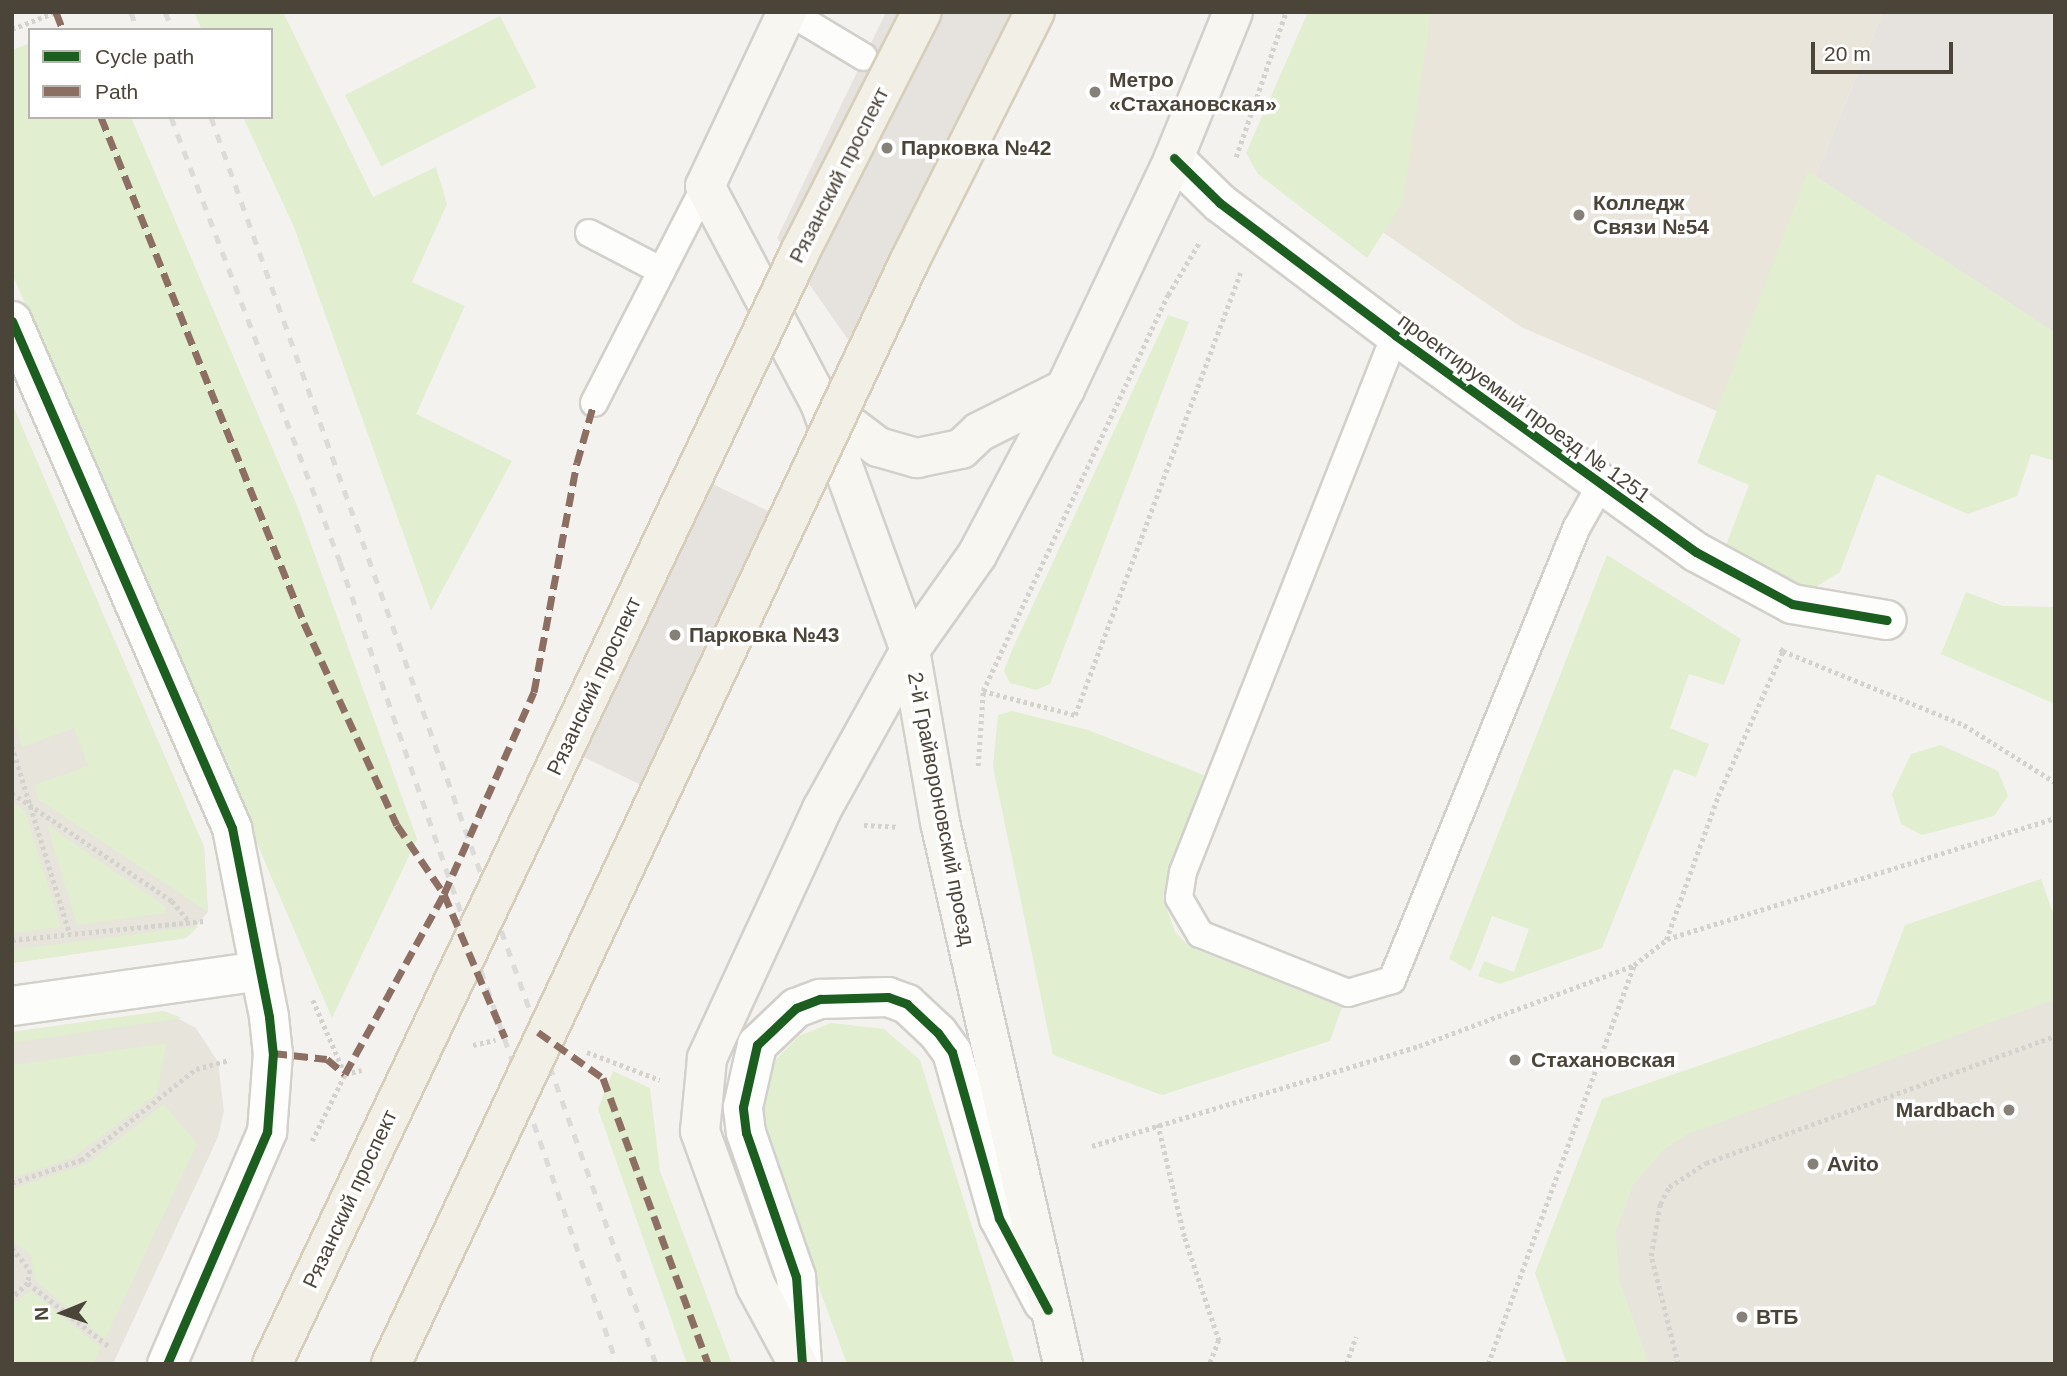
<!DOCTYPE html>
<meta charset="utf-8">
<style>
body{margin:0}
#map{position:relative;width:2067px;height:1376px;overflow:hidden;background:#f4f2ee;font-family:Arial,sans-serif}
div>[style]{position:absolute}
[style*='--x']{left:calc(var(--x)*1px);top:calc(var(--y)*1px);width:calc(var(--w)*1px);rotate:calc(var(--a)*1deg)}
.residential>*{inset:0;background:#e7e4dc}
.industrial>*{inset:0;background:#e6e2de}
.education>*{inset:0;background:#eae5da}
.green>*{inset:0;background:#e1eecf;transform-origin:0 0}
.parking>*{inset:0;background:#e6e3df;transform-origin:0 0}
.path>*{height:4.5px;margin-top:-2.25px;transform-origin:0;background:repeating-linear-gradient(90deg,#d3d2cc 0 3.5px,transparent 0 7px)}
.roads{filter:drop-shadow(2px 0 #d2d0cb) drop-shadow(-2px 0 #d2d0cb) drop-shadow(0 2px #d2d0cb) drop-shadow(0 -2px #d2d0cb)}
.lane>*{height:26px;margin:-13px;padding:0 13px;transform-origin:13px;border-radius:13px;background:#fdfdfc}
.street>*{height:38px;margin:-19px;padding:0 19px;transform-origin:19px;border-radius:19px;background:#fdfdfc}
.secondary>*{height:38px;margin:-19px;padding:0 19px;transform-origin:19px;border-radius:19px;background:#f7f6f1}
.rail>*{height:5px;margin-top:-2.5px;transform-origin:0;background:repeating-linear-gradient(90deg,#dbdbda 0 9px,transparent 0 18px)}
.bridges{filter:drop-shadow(2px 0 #d6cebb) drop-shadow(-2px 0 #d6cebb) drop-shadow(0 2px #d6cebb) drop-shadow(0 -2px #d6cebb)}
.primary-bridge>*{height:38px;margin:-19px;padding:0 19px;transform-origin:19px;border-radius:19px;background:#f2efe6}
.quiet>*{height:7px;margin-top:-3.5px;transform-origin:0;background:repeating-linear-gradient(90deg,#8d6e63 0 14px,transparent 0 21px)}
.cycleway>*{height:9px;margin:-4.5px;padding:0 4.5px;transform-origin:4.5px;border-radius:4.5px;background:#1b5e20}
.dots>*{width:19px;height:19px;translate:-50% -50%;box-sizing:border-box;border:4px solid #fff;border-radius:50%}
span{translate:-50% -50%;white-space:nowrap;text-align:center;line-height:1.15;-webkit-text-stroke:7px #fff;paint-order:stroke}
.poi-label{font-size:21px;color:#4b4439;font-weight:700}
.left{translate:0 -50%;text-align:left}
.right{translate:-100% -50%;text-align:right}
.street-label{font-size:21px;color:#4b4439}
.frame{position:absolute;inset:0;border:14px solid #4b4439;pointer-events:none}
.legend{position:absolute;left:28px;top:28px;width:245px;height:91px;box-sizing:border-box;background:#fff;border:2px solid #b7b4b0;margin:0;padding:9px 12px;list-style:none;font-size:21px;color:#4b4439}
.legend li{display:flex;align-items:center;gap:14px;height:35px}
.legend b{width:35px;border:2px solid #b7b4b0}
.north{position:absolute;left:28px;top:1278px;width:70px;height:70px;-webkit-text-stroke:5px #fff;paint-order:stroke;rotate:268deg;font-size:19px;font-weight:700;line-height:28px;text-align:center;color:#4b4439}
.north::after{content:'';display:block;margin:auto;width:24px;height:32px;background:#4b4439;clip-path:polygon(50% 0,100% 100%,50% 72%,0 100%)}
.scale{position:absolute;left:1811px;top:42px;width:142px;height:32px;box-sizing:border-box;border:4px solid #4b4439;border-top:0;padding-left:9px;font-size:21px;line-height:24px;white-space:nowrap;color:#4b4439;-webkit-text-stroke:5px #fff;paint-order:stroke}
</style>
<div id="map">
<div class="residential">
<i style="clip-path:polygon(12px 404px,204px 847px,208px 912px,186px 938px,12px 963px)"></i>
<i style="clip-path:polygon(2055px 955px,2055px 1364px,1577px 1364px,1614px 1115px)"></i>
<i style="clip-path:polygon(164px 1011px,196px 1028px,218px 1062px,224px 1111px,218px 1137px,113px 1364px,12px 1364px,12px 1032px)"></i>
</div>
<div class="industrial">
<i style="clip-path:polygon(1883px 12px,2055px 12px,2055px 351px,1807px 197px)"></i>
</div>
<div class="education">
<i style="clip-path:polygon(1320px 12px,1883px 12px,1719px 412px,1521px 327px,1260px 148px)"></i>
</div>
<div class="green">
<i style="clip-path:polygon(194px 12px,283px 12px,373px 197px,436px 167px,447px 204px,412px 282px,465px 306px,416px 414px,512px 461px,431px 611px,294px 227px,243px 117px,271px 117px,271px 30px,202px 30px)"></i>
<i style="clip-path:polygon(1308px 12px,1431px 12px,1403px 202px,1367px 258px,1258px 174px,1246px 153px)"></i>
<i style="left:500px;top:16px;width:80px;height:174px;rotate:63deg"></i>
<i style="clip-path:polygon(30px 43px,30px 117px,131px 117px,298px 508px,417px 839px,332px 1018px,12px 273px,12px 50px)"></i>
<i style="clip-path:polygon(1808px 171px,2055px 332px,2055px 461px,2031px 454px,2017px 496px,1968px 514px,1877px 474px,1840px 572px,1808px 592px,1723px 553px,1749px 485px,1697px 463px)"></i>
<i style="clip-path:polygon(1168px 315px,1189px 322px,1050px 684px,1036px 690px,1010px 683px,1004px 671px,1012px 650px)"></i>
<i style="clip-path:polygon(12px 404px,204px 847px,208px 912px,38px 799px,34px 785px,88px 766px,74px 728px,22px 747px,12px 716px)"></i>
<i style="clip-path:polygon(1607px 555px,1741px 639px,1724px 685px,1689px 674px,1670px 728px,1709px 744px,1696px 777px,1674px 769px,1602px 948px,1500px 984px,1478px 976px,1484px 961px,1514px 972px,1529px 929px,1492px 916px,1471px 971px,1449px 959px)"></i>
<i style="clip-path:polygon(1966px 592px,2003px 606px,2055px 607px,2055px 704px,1941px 654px)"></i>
<i style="clip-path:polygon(1012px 711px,1088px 730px,1204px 775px,1163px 897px,1175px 932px,1190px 947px,1342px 1007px,1330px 1041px,1162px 1095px,1053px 1055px,993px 767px,998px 715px)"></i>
<i style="clip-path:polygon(1941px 745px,1998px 771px,2008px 796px,1994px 816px,1922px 835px,1901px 824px,1892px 794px,1911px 754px)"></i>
<i style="clip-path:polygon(12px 802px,25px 811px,61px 927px,12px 933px)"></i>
<i style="clip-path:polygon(47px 825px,165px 906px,165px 913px,77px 925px)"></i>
<i style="clip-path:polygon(2041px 879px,2055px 919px,2055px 999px,1688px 1134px,1663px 1150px,1633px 1185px,1616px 1232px,1619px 1279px,1649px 1364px,1567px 1364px,1535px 1273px,1602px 1099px,1875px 1005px,1905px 925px)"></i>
<i style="clip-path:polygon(199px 926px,186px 938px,12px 963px,12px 950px)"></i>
<i style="clip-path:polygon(164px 1011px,182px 1018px,12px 1043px,12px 1032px)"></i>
<i style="clip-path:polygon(831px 1023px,884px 1029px,920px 1060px,1015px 1364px,847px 1364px,759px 1124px,772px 1063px,799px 1036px)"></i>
<i style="clip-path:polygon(166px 1043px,157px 1094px,72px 1158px,12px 1178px,12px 1065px)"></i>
<i style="clip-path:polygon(613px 1071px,650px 1088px,660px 1171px,732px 1364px,687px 1364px,598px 1109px)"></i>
<i style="clip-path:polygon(164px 1104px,197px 1144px,105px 1339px,35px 1280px,31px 1255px,12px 1241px,12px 1189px,87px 1164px)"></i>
<i style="clip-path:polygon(31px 1291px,101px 1348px,93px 1364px,12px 1364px,12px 1304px)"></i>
</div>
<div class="parking">
<i style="clip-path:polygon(886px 12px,1018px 12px,856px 351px,777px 238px)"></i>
<i style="clip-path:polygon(1897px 12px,2017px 12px,2055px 37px,2055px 248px,1895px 148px,1868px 120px,1869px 65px)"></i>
<i style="left:680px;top:468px;width:128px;height:302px;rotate:26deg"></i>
</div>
<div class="path">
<i style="--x:12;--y:29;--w:47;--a:-21.1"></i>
<i style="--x:1236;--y:157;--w:153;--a:-71"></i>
<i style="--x:1783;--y:651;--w:196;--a:22.2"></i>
<i style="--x:1964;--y:725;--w:107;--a:32.1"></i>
<i style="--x:983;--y:691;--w:95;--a:14.6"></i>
<i style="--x:1075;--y:715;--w:472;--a:-69.5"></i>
<i style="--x:12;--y:746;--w:197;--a:72.9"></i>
<i style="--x:978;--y:766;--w:75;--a:-86.2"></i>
<i style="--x:983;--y:691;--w:437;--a:-65"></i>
<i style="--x:1168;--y:295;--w:63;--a:-59.3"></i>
<i style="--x:12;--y:793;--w:193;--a:34"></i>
<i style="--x:172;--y:901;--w:25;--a:50"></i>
<i style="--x:864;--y:825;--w:33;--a:3"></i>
<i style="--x:1667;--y:939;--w:406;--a:-17.3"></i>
<i style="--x:12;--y:940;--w:192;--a:-5.7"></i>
<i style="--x:313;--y:1000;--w:81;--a:66.6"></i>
<i style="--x:473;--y:1045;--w:23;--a:-13"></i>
<i style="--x:587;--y:1052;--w:78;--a:21"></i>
<i style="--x:1158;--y:1124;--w:117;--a:76.7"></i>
<i style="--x:1185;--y:1238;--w:108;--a:71.6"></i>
<i style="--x:1219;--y:1340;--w:26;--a:111"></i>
<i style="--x:312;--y:1141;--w:75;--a:-63.8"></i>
<i style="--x:345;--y:1074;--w:17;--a:-13"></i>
<i style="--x:1092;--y:1146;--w:342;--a:-17"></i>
<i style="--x:1419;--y:1046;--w:230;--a:-20.6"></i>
<i style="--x:1634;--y:965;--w:41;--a:-38"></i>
<i style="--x:1666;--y:940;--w:153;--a:-70.1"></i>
<i style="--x:1718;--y:796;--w:159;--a:-65.9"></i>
<i style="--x:1783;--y:651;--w:6;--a:-149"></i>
<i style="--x:12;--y:1183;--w:73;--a:-18.4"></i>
<i style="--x:81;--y:1160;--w:147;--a:-38.4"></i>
<i style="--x:196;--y:1069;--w:35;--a:-15"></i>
<i style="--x:12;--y:1248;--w:28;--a:51"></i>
<i style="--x:30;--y:1270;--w:13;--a:99"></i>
<i style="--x:28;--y:1283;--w:22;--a:137"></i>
<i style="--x:28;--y:1283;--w:104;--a:38"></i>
<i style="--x:1346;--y:1364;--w:29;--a:-70"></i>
<i style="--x:1488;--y:1364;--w:424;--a:-69.9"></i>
<i style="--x:1678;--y:1364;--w:111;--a:-104"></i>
<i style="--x:1651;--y:1256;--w:53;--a:-80.2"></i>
<i style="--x:1660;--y:1204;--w:19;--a:-62"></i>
<i style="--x:1669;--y:1187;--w:44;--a:-33"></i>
<i style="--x:1706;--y:1163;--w:371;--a:-20"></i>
</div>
<div class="roads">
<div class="lane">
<i style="--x:789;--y:12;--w:87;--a:31"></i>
<i style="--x:589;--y:233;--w:82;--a:27.5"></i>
<i style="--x:1395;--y:335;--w:577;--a:111.54"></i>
<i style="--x:1183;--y:872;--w:26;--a:99"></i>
<i style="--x:1179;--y:898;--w:42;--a:59.7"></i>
<i style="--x:1200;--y:934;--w:159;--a:21.7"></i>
<i style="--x:1348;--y:993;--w:46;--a:-16.5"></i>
<i style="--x:1392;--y:980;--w:489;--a:-67.8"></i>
<i style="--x:1577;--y:527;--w:45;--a:-60.6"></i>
<i style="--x:594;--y:403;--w:244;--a:-62.9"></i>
</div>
<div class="street">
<i style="--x:1174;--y:158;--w:64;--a:44.4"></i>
<i style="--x:1220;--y:203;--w:219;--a:37"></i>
<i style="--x:1395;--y:335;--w:371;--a:35.8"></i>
<i style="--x:1696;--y:552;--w:109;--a:28.4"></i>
<i style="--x:1792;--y:604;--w:96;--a:9.6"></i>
<i style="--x:12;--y:321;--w:553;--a:66.54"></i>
<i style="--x:232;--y:828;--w:193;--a:78.9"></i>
<i style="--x:269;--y:1017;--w:36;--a:84"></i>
<i style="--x:273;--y:1053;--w:79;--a:94.3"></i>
<i style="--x:267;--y:1132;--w:253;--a:113.3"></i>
<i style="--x:12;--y:1006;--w:251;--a:-8"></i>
<i style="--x:802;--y:1364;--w:87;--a:-93.9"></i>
<i style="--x:796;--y:1277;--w:152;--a:-109.1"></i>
<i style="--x:746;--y:1133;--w:26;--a:-97"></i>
<i style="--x:743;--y:1107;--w:64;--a:-77.3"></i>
<i style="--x:757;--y:1045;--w:54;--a:-43.5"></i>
<i style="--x:796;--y:1008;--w:26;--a:-21"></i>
<i style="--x:820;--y:999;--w:68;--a:-1.7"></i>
<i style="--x:888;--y:997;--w:20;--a:20"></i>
<i style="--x:907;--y:1004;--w:42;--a:43.1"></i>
<i style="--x:938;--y:1033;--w:24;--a:54"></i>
<i style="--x:952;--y:1052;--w:173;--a:74.2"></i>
<i style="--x:999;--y:1218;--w:95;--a:62.4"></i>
</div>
<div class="secondary">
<i style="--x:787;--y:12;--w:192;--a:115.2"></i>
<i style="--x:705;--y:186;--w:246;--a:62.1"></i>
<i style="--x:820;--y:403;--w:263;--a:70"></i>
<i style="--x:910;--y:650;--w:175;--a:80.1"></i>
<i style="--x:940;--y:822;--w:556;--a:77.21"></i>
<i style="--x:820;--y:403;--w:73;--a:37.2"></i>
<i style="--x:878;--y:447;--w:41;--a:15.8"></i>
<i style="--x:917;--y:458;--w:45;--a:-11.6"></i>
<i style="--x:961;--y:449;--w:25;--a:-43"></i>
<i style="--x:979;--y:432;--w:96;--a:-26.6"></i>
<i style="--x:798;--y:1364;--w:89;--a:-118.3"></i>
<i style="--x:756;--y:1286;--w:165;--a:-109.9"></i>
<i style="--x:700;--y:1131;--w:73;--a:-84.5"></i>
<i style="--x:707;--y:1058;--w:274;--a:-65.2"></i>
<i style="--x:822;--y:809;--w:182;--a:-61"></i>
<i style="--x:910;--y:650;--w:116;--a:-54.8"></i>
<i style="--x:977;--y:555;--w:188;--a:-62.1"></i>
<i style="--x:1065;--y:389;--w:255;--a:-64.7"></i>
<i style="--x:1174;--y:158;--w:157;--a:-68"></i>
</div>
</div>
<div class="rail">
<i style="--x:131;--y:12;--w:19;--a:72"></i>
<i style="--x:165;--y:12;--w:20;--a:66"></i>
<i style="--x:171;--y:117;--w:476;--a:69.2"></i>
<i style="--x:340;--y:562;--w:848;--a:70.95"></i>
<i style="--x:211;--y:117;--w:1324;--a:70.36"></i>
</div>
<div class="bridges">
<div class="primary-bridge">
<i style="--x:272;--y:1364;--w:1231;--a:-64.6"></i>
<i style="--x:800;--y:252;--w:269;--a:-63.1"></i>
<i style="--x:391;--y:1364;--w:1218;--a:-64.82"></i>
<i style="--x:909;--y:262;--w:280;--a:-63.3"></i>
</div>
</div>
<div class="quiet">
<i style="--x:56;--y:12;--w:19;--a:69"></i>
<i style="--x:101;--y:117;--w:545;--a:68.14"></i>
<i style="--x:304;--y:623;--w:222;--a:65.3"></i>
<i style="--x:397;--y:825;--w:83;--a:55.7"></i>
<i style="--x:444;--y:894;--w:156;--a:67"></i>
<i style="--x:538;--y:1032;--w:80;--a:35.3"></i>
<i style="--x:603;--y:1078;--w:305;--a:69.8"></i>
<i style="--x:273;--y:1053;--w:54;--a:6.3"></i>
<i style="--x:327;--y:1059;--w:23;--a:40"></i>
<i style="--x:345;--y:1074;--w:205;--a:-61.2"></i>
<i style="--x:444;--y:894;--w:221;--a:-66"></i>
<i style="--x:534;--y:692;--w:233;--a:-79.4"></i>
<i style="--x:577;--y:463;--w:62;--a:-74.2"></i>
</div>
<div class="cycleway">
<i style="--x:1174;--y:158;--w:64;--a:44.4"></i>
<i style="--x:1220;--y:203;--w:219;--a:37"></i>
<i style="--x:1395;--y:335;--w:371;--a:35.8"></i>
<i style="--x:1696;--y:552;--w:109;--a:28.4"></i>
<i style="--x:1792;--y:604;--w:96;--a:9.6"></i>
<i style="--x:12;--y:321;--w:553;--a:66.54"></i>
<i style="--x:232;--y:828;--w:193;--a:78.9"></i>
<i style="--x:269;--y:1017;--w:36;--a:84"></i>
<i style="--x:273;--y:1053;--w:79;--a:94.3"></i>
<i style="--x:267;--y:1132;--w:253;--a:113.3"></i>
<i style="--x:802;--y:1364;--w:87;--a:-93.9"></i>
<i style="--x:796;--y:1277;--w:152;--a:-109.1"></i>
<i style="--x:746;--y:1133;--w:26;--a:-97"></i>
<i style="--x:743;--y:1107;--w:64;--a:-77.3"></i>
<i style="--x:757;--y:1045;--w:54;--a:-43.5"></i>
<i style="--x:796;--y:1008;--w:26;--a:-21"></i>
<i style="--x:820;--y:999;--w:68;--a:-1.7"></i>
<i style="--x:888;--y:997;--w:20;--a:20"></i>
<i style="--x:907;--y:1004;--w:42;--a:43.1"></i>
<i style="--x:938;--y:1033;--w:24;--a:54"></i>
<i style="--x:952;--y:1052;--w:173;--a:74.2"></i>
<i style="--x:999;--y:1218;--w:104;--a:62"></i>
</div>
<div class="dots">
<i style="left:1095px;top:92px;background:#868178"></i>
<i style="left:887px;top:148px;background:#868178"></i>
<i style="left:1579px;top:215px;background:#868178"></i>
<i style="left:675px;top:635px;background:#868178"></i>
<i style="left:1515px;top:1060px;background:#868178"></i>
<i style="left:2009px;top:1110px;background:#868178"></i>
<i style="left:1813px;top:1164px;background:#868178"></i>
<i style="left:1742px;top:1317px;background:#868178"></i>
</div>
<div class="poi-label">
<span class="left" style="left:1109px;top:92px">Метро<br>«Стахановская»</span>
<span class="left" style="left:901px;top:148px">Парковка №42</span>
<span class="left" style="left:1593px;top:215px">Колледж<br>Связи №54</span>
<span class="left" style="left:689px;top:635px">Парковка №43</span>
<span class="left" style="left:1531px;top:1060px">Стахановская</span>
<span class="right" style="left:1995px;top:1110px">Mardbach</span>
<span class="left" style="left:1827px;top:1164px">Avito</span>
<span class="left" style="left:1756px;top:1317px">ВТБ</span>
</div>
<div class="street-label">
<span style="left:839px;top:175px;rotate:-63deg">Рязанский проспект</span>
<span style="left:1524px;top:408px;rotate:36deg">проектируемый проезд № 1251</span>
<span style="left:594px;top:686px;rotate:-65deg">Рязанский проспект</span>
<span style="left:941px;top:809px;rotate:79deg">2-й Грайвороновский проезд</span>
<span style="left:350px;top:1199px;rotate:-65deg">Рязанский проспект</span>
</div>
<div class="frame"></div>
<ul class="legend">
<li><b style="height:9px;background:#1b5e20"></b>Cycle path</li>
<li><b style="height:9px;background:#8d6e63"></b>Path</li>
</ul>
<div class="north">N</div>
<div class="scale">20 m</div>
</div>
